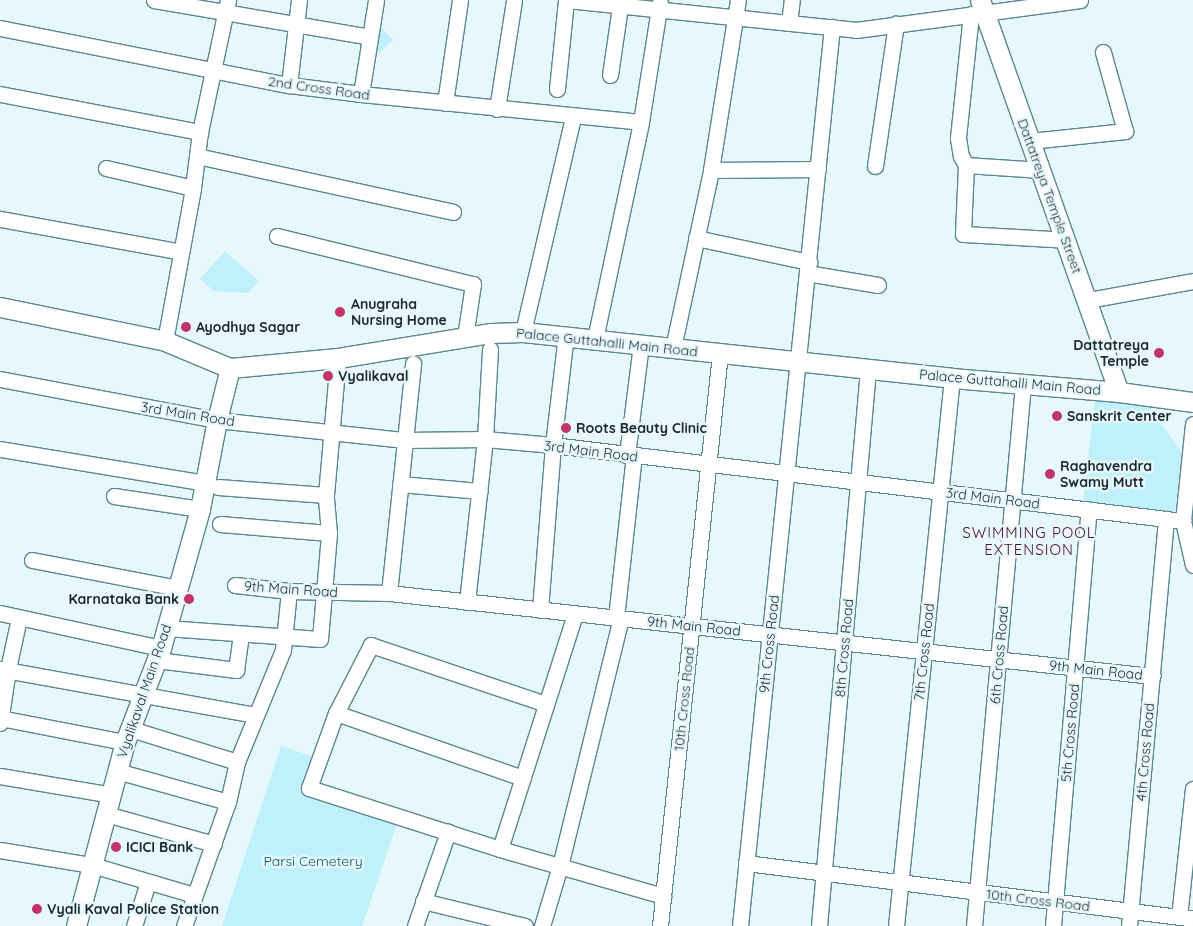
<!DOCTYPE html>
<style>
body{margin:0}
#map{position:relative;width:1193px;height:926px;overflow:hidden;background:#e6f8fc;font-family:Quicksand,sans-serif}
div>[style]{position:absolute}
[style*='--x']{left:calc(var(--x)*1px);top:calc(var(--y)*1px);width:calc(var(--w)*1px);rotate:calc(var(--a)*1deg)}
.green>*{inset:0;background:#bff0fb}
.roads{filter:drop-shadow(1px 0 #5b8690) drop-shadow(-1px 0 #5b8690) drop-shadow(0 1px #5b8690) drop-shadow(0 -1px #5b8690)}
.minor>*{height:15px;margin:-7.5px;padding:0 7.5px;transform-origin:7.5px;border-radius:7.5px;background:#fff}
.tertiary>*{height:19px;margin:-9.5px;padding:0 9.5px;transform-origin:9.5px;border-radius:9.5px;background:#fff}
.dots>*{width:14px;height:14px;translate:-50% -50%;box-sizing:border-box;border:2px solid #e6f8fc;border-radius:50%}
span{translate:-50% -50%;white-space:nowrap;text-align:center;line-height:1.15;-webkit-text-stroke:5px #e6f8fc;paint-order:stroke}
.street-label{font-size:14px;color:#182a2e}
.poi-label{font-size:14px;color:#182a2e;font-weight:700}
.left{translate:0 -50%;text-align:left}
.right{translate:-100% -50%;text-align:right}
.park-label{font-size:14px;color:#005664}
.neighbourhood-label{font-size:15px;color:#500d27;letter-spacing:1px}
</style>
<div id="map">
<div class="green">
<i style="clip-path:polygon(376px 22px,393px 40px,379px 53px,372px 49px)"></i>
<i style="clip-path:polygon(225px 251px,259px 281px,248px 293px,214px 291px,200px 279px)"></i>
<i style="clip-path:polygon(1095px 397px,1147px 403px,1182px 453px,1175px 512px,1083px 501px)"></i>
<i style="clip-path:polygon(281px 746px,315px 757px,304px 790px,398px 821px,362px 926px,222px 926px)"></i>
</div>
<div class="roads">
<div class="minor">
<i style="--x:154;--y:0;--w:219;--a:9.7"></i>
<i style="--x:567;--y:0;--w:291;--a:5.9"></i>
<i style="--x:856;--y:30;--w:226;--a:-7.6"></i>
<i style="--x:971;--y:14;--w:125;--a:96"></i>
<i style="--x:958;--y:138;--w:18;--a:81"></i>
<i style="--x:961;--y:156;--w:10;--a:61"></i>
<i style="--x:966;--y:165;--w:69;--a:92.5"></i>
<i style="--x:963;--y:234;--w:103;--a:3.3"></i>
<i style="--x:789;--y:23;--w:23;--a:-83"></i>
<i style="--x:0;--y:28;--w:295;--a:11.2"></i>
<i style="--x:289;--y:85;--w:73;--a:7.1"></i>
<i style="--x:361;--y:94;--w:281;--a:5.7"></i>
<i style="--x:610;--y:75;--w:76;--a:-81.7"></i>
<i style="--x:289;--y:85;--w:86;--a:-83.3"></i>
<i style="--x:557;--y:89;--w:89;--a:-84.2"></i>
<i style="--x:0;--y:94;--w:204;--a:10.8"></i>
<i style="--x:361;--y:94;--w:95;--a:-80.9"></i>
<i style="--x:445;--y:103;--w:104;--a:-81.7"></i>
<i style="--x:497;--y:109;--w:110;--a:-81.1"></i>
<i style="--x:1030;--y:141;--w:96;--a:-6"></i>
<i style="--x:1125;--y:131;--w:82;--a:-105.6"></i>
<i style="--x:197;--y:156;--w:262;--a:12.3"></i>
<i style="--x:966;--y:165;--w:75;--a:3.8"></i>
<i style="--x:875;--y:166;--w:144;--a:-81.6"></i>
<i style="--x:106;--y:168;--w:89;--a:12.9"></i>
<i style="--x:711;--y:170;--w:107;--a:-0.5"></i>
<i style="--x:0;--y:219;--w:184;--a:10.3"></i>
<i style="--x:277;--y:236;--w:202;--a:13.8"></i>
<i style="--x:473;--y:284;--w:54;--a:98.6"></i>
<i style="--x:696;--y:238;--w:116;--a:12"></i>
<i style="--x:807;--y:273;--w:72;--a:9.6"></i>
<i style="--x:1088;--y:300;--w:107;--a:-10.3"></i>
<i style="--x:523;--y:332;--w:221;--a:-76.9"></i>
<i style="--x:595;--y:339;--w:222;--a:-78"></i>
<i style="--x:641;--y:122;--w:121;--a:-81"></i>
<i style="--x:165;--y:341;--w:156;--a:-79.6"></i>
<i style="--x:193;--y:188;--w:56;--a:-82.9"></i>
<i style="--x:200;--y:132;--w:135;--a:-78"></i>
<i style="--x:673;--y:348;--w:182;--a:-77.9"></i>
<i style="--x:711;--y:170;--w:172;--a:-81"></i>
<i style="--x:0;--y:379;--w:221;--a:10.7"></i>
<i style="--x:217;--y:420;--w:189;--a:6.1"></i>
<i style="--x:405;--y:440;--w:80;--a:-0.7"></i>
<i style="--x:485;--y:439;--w:68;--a:5"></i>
<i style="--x:553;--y:445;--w:635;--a:6.88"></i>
<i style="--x:1193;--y:424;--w:98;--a:95.9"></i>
<i style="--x:1183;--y:521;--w:45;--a:77.2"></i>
<i style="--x:0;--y:449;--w:208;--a:9.4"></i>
<i style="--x:627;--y:455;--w:112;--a:-82.8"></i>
<i style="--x:400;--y:484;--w:80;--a:5"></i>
<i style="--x:218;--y:487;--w:108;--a:4.2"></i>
<i style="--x:114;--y:496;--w:87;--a:8.6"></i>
<i style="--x:220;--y:524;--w:109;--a:4.7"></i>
<i style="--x:32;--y:560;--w:148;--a:10.9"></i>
<i style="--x:235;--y:585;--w:54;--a:6.3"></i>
<i style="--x:289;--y:591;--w:100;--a:1.1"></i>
<i style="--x:389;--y:593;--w:768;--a:6.21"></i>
<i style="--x:389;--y:593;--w:231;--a:-84"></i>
<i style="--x:467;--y:602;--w:164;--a:-83.7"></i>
<i style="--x:485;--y:439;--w:90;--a:-86.8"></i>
<i style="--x:540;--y:610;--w:166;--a:-85.5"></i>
<i style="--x:553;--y:445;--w:111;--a:-83.3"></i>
<i style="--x:0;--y:613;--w:165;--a:12.3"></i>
<i style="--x:616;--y:618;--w:163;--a:-83.7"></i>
<i style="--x:166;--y:628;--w:154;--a:4.1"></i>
<i style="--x:320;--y:639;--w:106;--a:-85.1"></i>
<i style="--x:329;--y:533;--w:38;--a:-95"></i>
<i style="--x:326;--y:495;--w:138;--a:-85"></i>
<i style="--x:157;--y:660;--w:80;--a:7.2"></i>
<i style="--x:236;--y:670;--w:36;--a:-82"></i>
<i style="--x:0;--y:669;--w:260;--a:10.2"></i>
<i style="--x:546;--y:704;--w:185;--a:-161.4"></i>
<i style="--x:371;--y:645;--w:76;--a:117.2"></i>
<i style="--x:336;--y:713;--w:80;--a:109.8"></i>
<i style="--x:309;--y:788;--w:201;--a:17.7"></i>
<i style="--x:500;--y:849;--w:170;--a:16.1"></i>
<i style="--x:336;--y:713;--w:198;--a:19.2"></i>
<i style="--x:0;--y:718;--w:127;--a:10.9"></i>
<i style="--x:0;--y:723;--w:55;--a:-81.6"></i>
<i style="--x:8;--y:669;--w:52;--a:-77.8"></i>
<i style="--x:131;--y:729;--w:111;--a:17.3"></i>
<i style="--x:117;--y:771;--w:115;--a:15.6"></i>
<i style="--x:0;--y:776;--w:114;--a:9.6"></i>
<i style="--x:106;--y:814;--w:112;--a:15.5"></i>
<i style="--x:500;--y:849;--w:247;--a:-72.3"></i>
<i style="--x:0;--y:850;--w:93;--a:9.3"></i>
<i style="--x:92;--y:865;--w:106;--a:16.4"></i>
<i style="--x:746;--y:863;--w:450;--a:7.1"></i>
<i style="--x:423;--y:901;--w:105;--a:13.8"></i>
<i style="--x:1179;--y:917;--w:129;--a:-83.8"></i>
<i style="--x:134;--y:926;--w:46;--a:-72.3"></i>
<i style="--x:184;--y:926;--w:132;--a:-70.5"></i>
<i style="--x:228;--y:802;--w:41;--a:-77.3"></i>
<i style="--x:237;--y:762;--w:121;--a:-67.7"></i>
<i style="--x:283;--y:650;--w:59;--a:-84.2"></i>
<i style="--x:415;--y:926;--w:100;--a:-70.7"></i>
<i style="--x:542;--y:926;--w:63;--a:-73.3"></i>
<i style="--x:560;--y:866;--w:255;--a:-76.2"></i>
<i style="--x:660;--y:926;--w:576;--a:-84.02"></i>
<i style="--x:740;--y:926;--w:904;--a:-84.16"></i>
<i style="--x:819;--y:926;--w:559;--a:-84.97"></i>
<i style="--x:896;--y:926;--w:551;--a:-84.17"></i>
<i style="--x:974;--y:926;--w:544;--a:-84.83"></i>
<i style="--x:1053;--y:926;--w:418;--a:-85.1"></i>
<i style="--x:1129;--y:926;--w:409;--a:-84.8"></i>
</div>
<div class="tertiary">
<i style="--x:980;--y:0;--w:416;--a:70.5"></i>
<i style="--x:0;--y:307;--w:168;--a:11.6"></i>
<i style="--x:165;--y:341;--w:70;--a:22.6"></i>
<i style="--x:230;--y:368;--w:108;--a:-5.3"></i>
<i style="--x:338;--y:358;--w:155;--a:-9.3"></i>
<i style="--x:491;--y:333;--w:32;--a:-2"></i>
<i style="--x:523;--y:332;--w:431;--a:6.1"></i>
<i style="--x:952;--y:378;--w:168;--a:4.8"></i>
<i style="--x:1119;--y:392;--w:75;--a:7.7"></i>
<i style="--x:76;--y:926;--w:190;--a:-75.1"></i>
<i style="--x:125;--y:742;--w:101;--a:-69"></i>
<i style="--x:161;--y:648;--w:144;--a:-74.3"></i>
<i style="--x:200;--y:509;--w:91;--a:-79.2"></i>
<i style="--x:217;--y:420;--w:54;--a:-76"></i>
</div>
</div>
<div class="dots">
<i style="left:340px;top:312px;background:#c03467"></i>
<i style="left:186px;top:327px;background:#c03467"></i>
<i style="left:1159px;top:353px;background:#c03467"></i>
<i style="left:328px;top:376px;background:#c03467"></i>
<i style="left:1057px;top:416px;background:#c03467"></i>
<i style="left:566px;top:428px;background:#c03467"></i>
<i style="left:1050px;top:474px;background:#c03467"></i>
<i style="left:189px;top:599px;background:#c03467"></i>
<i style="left:116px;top:847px;background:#c03467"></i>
<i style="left:37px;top:909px;background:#c03467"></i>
</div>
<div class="street-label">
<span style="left:319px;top:88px;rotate:8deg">2nd Cross Road</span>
<span style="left:1050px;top:196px;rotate:70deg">Dattatreya Temple Street</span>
<span style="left:607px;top:342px;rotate:6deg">Palace Guttahalli Main Road</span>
<span style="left:1010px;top:382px;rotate:5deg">Palace Guttahalli Main Road</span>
<span style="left:188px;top:414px;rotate:9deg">3rd Main Road</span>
<span style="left:591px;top:451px;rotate:7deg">3rd Main Road</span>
<span style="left:993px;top:498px;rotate:7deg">3rd Main Road</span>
<span style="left:291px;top:589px;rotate:4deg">9th Main Road</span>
<span style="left:694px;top:626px;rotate:6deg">9th Main Road</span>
<span style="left:769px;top:644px;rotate:-84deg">9th Cross Road</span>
<span style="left:844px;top:648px;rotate:-85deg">8th Cross Road</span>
<span style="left:924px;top:652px;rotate:-84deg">7th Cross Road</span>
<span style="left:999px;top:655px;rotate:-85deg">6th Cross Road</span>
<span style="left:1096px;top:670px;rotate:6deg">9th Main Road</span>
<span style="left:144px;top:691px;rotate:-71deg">Vyalikaval Main Road</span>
<span style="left:684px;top:699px;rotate:-84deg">10th Cross Road</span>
<span style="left:1070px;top:733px;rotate:-85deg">5th Cross Road</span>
<span style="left:1145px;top:752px;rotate:-85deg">4th Cross Road</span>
<span style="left:1038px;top:900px;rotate:7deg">10th Cross Road</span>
</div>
<div class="poi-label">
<span class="left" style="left:351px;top:312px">Anugraha<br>Nursing Home</span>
<span class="left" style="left:196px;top:327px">Ayodhya Sagar</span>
<span class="right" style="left:1149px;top:353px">Dattatreya<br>Temple</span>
<span class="left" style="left:338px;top:376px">Vyalikaval</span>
<span class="left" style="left:1067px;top:416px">Sanskrit Center</span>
<span class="left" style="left:576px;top:428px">Roots Beauty Clinic</span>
<span class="left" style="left:1060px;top:474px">Raghavendra<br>Swamy Mutt</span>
<span class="right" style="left:179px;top:599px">Karnataka Bank</span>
<span class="left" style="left:126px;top:847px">ICICI Bank</span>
<span class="left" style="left:47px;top:909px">Vyali Kaval Police Station</span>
</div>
<div class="park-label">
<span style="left:313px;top:861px">Parsi Cemetery</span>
</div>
<div class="neighbourhood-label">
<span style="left:1029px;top:541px">SWIMMING POOL<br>EXTENSION</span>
</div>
</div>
